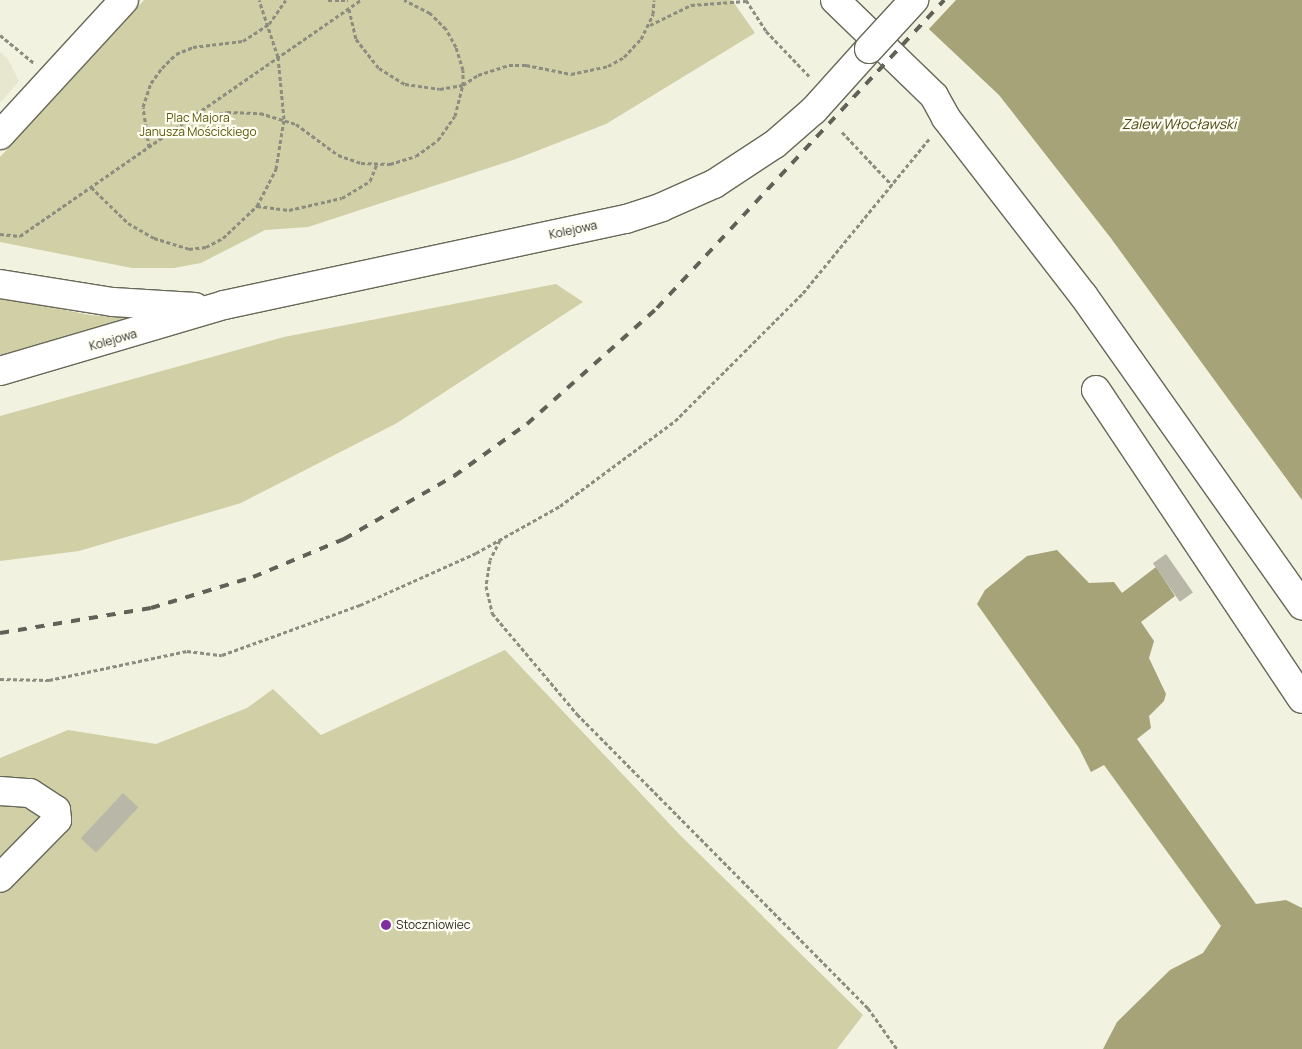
<!DOCTYPE html>
<meta charset="utf-8">
<style>
body{margin:0}
#map{position:relative;width:1302px;height:1049px;overflow:hidden;background:#f2f2e1;font-family:Manrope,sans-serif}
div>[style]{position:absolute}
[style*='--x']{left:calc(var(--x)*1px);top:calc(var(--y)*1px);width:calc(var(--w)*1px);rotate:calc(var(--a)*1deg)}
.built>*{inset:0;background:#e7e6ce}
.green>*{inset:0;background:#d1cfa5}
.water>*{inset:0;background:#a5a377}
.pier>*{inset:0;background:#f2f2e1}
.building>*{inset:0;background:#b9b8a8;transform-origin:0 0}
.path>*{height:3px;margin-top:-1.5px;transform-origin:0;background:repeating-linear-gradient(90deg,#8c8c80 0 4px,transparent 0 6.5px)}
.roads{filter:drop-shadow(1px 0 #686859) drop-shadow(-1px 0 #686859) drop-shadow(0 1px #686859) drop-shadow(0 -1px #686859)}
.minor>*{height:28px;margin:-14px;padding:0 14px;transform-origin:14px;border-radius:14px;background:#fff}
.major>*{height:28px;margin:-14px;padding:0 14px;transform-origin:14px;border-radius:14px;background:#fff}
.rail>*{height:4px;margin-top:-2px;transform-origin:0;background:repeating-linear-gradient(90deg,#626158 0 9px,transparent 0 18px)}
.bridges{filter:drop-shadow(1px 0 #686859) drop-shadow(-1px 0 #686859) drop-shadow(0 1px #686859) drop-shadow(0 -1px #686859)}
.major-bridge>*{height:28px;margin:-14px;padding:0 14px;transform-origin:14px;border-radius:14px;background:#fff}
.dots>*{width:14px;height:14px;translate:-50% -50%;box-sizing:border-box;border:2px solid #fffff4;border-radius:50%}
span{translate:-50% -50%;white-space:nowrap;text-align:center;line-height:1.15;-webkit-text-stroke:4.5px #fffff4;paint-order:stroke}
.park-label{font-size:12px;color:#5c570a}
.street-label{font-size:12px;color:#292822}
.poi-label{font-size:12px;color:#292822}
.left{translate:0 -50%;text-align:left}
.water-label{font-size:14px;color:#4e4a15;font-style:italic}
</style>
<div id="map">
<div class="built">
<i style="clip-path:polygon(0 52px,8px 59px,19px 81px,0 103px)"></i>
</div>
<div class="green">
<i style="clip-path:polygon(144px 0,732px 0,755px 33px,606px 124px,516px 159px,308px 227px,265px 230px,201px 263px,174px 268px,132px 268px,0 242px,0 157px)"></i>
<i style="clip-path:polygon(556px 284px,583px 302px,397px 423px,241px 503px,79px 551px,0 561px,0 416px,284px 337px)"></i>
<i style="clip-path:polygon(0 297px,90px 315px,140px 319px,0 357px)"></i>
<i style="clip-path:polygon(505px 650px,680px 835px,863px 1015px,837px 1049px,0 1049px,0 758px,68px 730px,156px 744px,247px 708px,273px 689px,321px 735px)"></i>
</div>
<div class="water">
<i style="clip-path:polygon(898px 0,1302px 0,1302px 500px,1110px 237px,999px 95px)"></i>
<i style="clip-path:polygon(1057px 550px,1089px 583px,1114px 582px,1122px 593px,1156px 567px,1175px 596px,1141px 622px,1154px 641px,1149px 658px,1166px 694px,1164px 701px,1149px 716px,1151px 728px,1137px 739px,1256px 904px,1286px 900px,1302px 908px,1302px 1049px,1103px 1049px,1117px 1022px,1170px 970px,1203px 953px,1221px 926px,1104px 765px,1091px 772px,1079px 748px,977px 604px,985px 590px,1027px 556px)"></i>
</div>
<div class="pier">
<i style="clip-path:polygon(896px 0,956px 0,927px 31px)"></i>
</div>
<div class="building">
<i style="left:1166px;top:554px;width:47px;height:16px;rotate:55deg"></i>
<i style="left:123px;top:793px;width:21px;height:62px;rotate:43deg"></i>
</div>
<div class="path">
<i style="--x:328;--y:0;--w:20;--a:0"></i>
<i style="--x:746;--y:0;--w:37;--a:57"></i>
<i style="--x:766;--y:31;--w:64;--a:46.3"></i>
<i style="--x:349;--y:9;--w:31;--a:77"></i>
<i style="--x:356;--y:39;--w:37;--a:52"></i>
<i style="--x:379;--y:68;--w:31;--a:32"></i>
<i style="--x:405;--y:84;--w:35;--a:8"></i>
<i style="--x:440;--y:89;--w:23;--a:-10"></i>
<i style="--x:463;--y:85;--w:18;--a:-34"></i>
<i style="--x:478;--y:75;--w:33;--a:-18"></i>
<i style="--x:509;--y:65;--w:17;--a:0"></i>
<i style="--x:526;--y:65;--w:46;--a:11.3"></i>
<i style="--x:571;--y:74;--w:38;--a:-12"></i>
<i style="--x:608;--y:66;--w:18;--a:-29"></i>
<i style="--x:624;--y:57;--w:25;--a:-47"></i>
<i style="--x:641;--y:39;--w:28;--a:-64"></i>
<i style="--x:653;--y:14;--w:14;--a:-86"></i>
<i style="--x:650;--y:25;--w:46;--a:-26"></i>
<i style="--x:691;--y:5;--w:55;--a:-4.2"></i>
<i style="--x:0;--y:35;--w:44;--a:39.5"></i>
<i style="--x:193;--y:117;--w:34;--a:-8"></i>
<i style="--x:227;--y:112;--w:33;--a:2"></i>
<i style="--x:260;--y:113;--w:38;--a:17"></i>
<i style="--x:296;--y:124;--w:52;--a:36.4"></i>
<i style="--x:338;--y:155;--w:24;--a:19"></i>
<i style="--x:361;--y:163;--w:29;--a:2"></i>
<i style="--x:390;--y:164;--w:27;--a:-17"></i>
<i style="--x:416;--y:156;--w:27;--a:-36"></i>
<i style="--x:438;--y:140;--w:29;--a:-55"></i>
<i style="--x:455;--y:116;--w:32;--a:-76"></i>
<i style="--x:463;--y:85;--w:15;--a:-90"></i>
<i style="--x:463;--y:70;--w:24;--a:-107"></i>
<i style="--x:456;--y:47;--w:21;--a:-119"></i>
<i style="--x:446;--y:29;--w:23;--a:-135"></i>
<i style="--x:430;--y:13;--w:29;--a:-153"></i>
<i style="--x:842;--y:132;--w:73;--a:46.7"></i>
<i style="--x:149;--y:147;--w:40;--a:-98.5"></i>
<i style="--x:143;--y:107;--w:25;--a:-72"></i>
<i style="--x:151;--y:83;--w:19;--a:-54"></i>
<i style="--x:162;--y:68;--w:20;--a:-45"></i>
<i style="--x:176;--y:54;--w:18;--a:-22"></i>
<i style="--x:193;--y:47;--w:50;--a:-6.8"></i>
<i style="--x:243;--y:41;--w:31;--a:-33"></i>
<i style="--x:269;--y:24;--w:29;--a:-55"></i>
<i style="--x:91;--y:187;--w:52;--a:44.2"></i>
<i style="--x:128;--y:223;--w:30;--a:30"></i>
<i style="--x:154;--y:238;--w:37;--a:17"></i>
<i style="--x:189;--y:249;--w:17;--a:-7"></i>
<i style="--x:206;--y:247;--w:19;--a:-28"></i>
<i style="--x:223;--y:238;--w:47;--a:-43.3"></i>
<i style="--x:257;--y:206;--w:42;--a:-62.8"></i>
<i style="--x:276;--y:169;--w:51;--a:-80.9"></i>
<i style="--x:284;--y:119;--w:62;--a:-95.5"></i>
<i style="--x:278;--y:57;--w:60;--a:-108.4"></i>
<i style="--x:257;--y:206;--w:32;--a:7"></i>
<i style="--x:289;--y:210;--w:54;--a:-12.8"></i>
<i style="--x:342;--y:198;--w:33;--a:-31"></i>
<i style="--x:370;--y:181;--w:18;--a:-68"></i>
<i style="--x:0;--y:234;--w:20;--a:6"></i>
<i style="--x:20;--y:236;--w:415;--a:-34.7"></i>
<i style="--x:500;--y:540;--w:22;--a:117"></i>
<i style="--x:490;--y:560;--w:26;--a:99"></i>
<i style="--x:486;--y:586;--w:28;--a:77"></i>
<i style="--x:492;--y:613;--w:132;--a:49.9"></i>
<i style="--x:577;--y:714;--w:414;--a:45.3"></i>
<i style="--x:868;--y:1008;--w:50;--a:54.7"></i>
<i style="--x:0;--y:679;--w:49;--a:1.2"></i>
<i style="--x:49;--y:680;--w:141;--a:-11.9"></i>
<i style="--x:187;--y:651;--w:35;--a:7"></i>
<i style="--x:222;--y:655;--w:147;--a:-19.9"></i>
<i style="--x:360;--y:605;--w:127;--a:-24.1"></i>
<i style="--x:476;--y:553;--w:96;--a:-29.2"></i>
<i style="--x:560;--y:506;--w:143;--a:-36.5"></i>
<i style="--x:675;--y:421;--w:181;--a:-45"></i>
<i style="--x:803;--y:293;--w:200;--a:-50.7"></i>
</div>
<div class="roads">
<div class="minor">
<i style="--x:835;--y:0;--w:138;--a:44.1"></i>
<i style="--x:934;--y:96;--w:25;--a:61"></i>
<i style="--x:946;--y:118;--w:224;--a:52.3"></i>
<i style="--x:1083;--y:295;--w:380;--a:54.8"></i>
<i style="--x:0;--y:135;--w:183;--a:-47.4"></i>
<i style="--x:1096;--y:390;--w:371;--a:56.3"></i>
<i style="--x:0;--y:791;--w:30;--a:4"></i>
<i style="--x:30;--y:793;--w:31;--a:33"></i>
<i style="--x:56;--y:810;--w:10;--a:84"></i>
<i style="--x:57;--y:820;--w:81;--a:134.5"></i>
</div>
<div class="major">
<i style="--x:0;--y:284;--w:114;--a:9.1"></i>
<i style="--x:113;--y:302;--w:82;--a:3.5"></i>
<i style="--x:0;--y:371;--w:234;--a:-16.4"></i>
<i style="--x:224;--y:305;--w:411;--a:-12.1"></i>
<i style="--x:626;--y:219;--w:38;--a:-18"></i>
<i style="--x:662;--y:207;--w:57;--a:-23.9"></i>
<i style="--x:714;--y:184;--w:73;--a:-33.3"></i>
<i style="--x:775;--y:144;--w:52;--a:-41.1"></i>
<i style="--x:814;--y:110;--w:82;--a:-48"></i>
</div>
</div>
<div class="rail">
<i style="--x:0;--y:633;--w:153;--a:-9.4"></i>
<i style="--x:151;--y:608;--w:107;--a:-16.9"></i>
<i style="--x:253;--y:577;--w:99;--a:-22.7"></i>
<i style="--x:344;--y:539;--w:127;--a:-29.8"></i>
<i style="--x:454;--y:476;--w:90;--a:-35.5"></i>
<i style="--x:527;--y:424;--w:174;--a:-41.7"></i>
<i style="--x:657;--y:308;--w:421;--a:-47"></i>
</div>
<div class="bridges">
<div class="major-bridge">
<i style="--x:869;--y:49;--w:67;--a:-47.4"></i>
</div>
</div>
<div class="dots">
<i style="left:386px;top:925px;background:#812f9f"></i>
</div>
<div class="park-label">
<span style="left:198px;top:125px">Plac Majora<br>Janusza Mościckiego</span>
</div>
<div class="street-label">
<span style="left:573px;top:230px;rotate:-12deg">Kolejowa</span>
<span style="left:113px;top:340px;rotate:-16deg">Kolejowa</span>
</div>
<div class="poi-label">
<span class="left" style="left:396px;top:925px">Stoczniowiec</span>
</div>
<div class="water-label">
<span style="left:1179px;top:124px">Zalew Włocławski</span>
</div>
</div>
